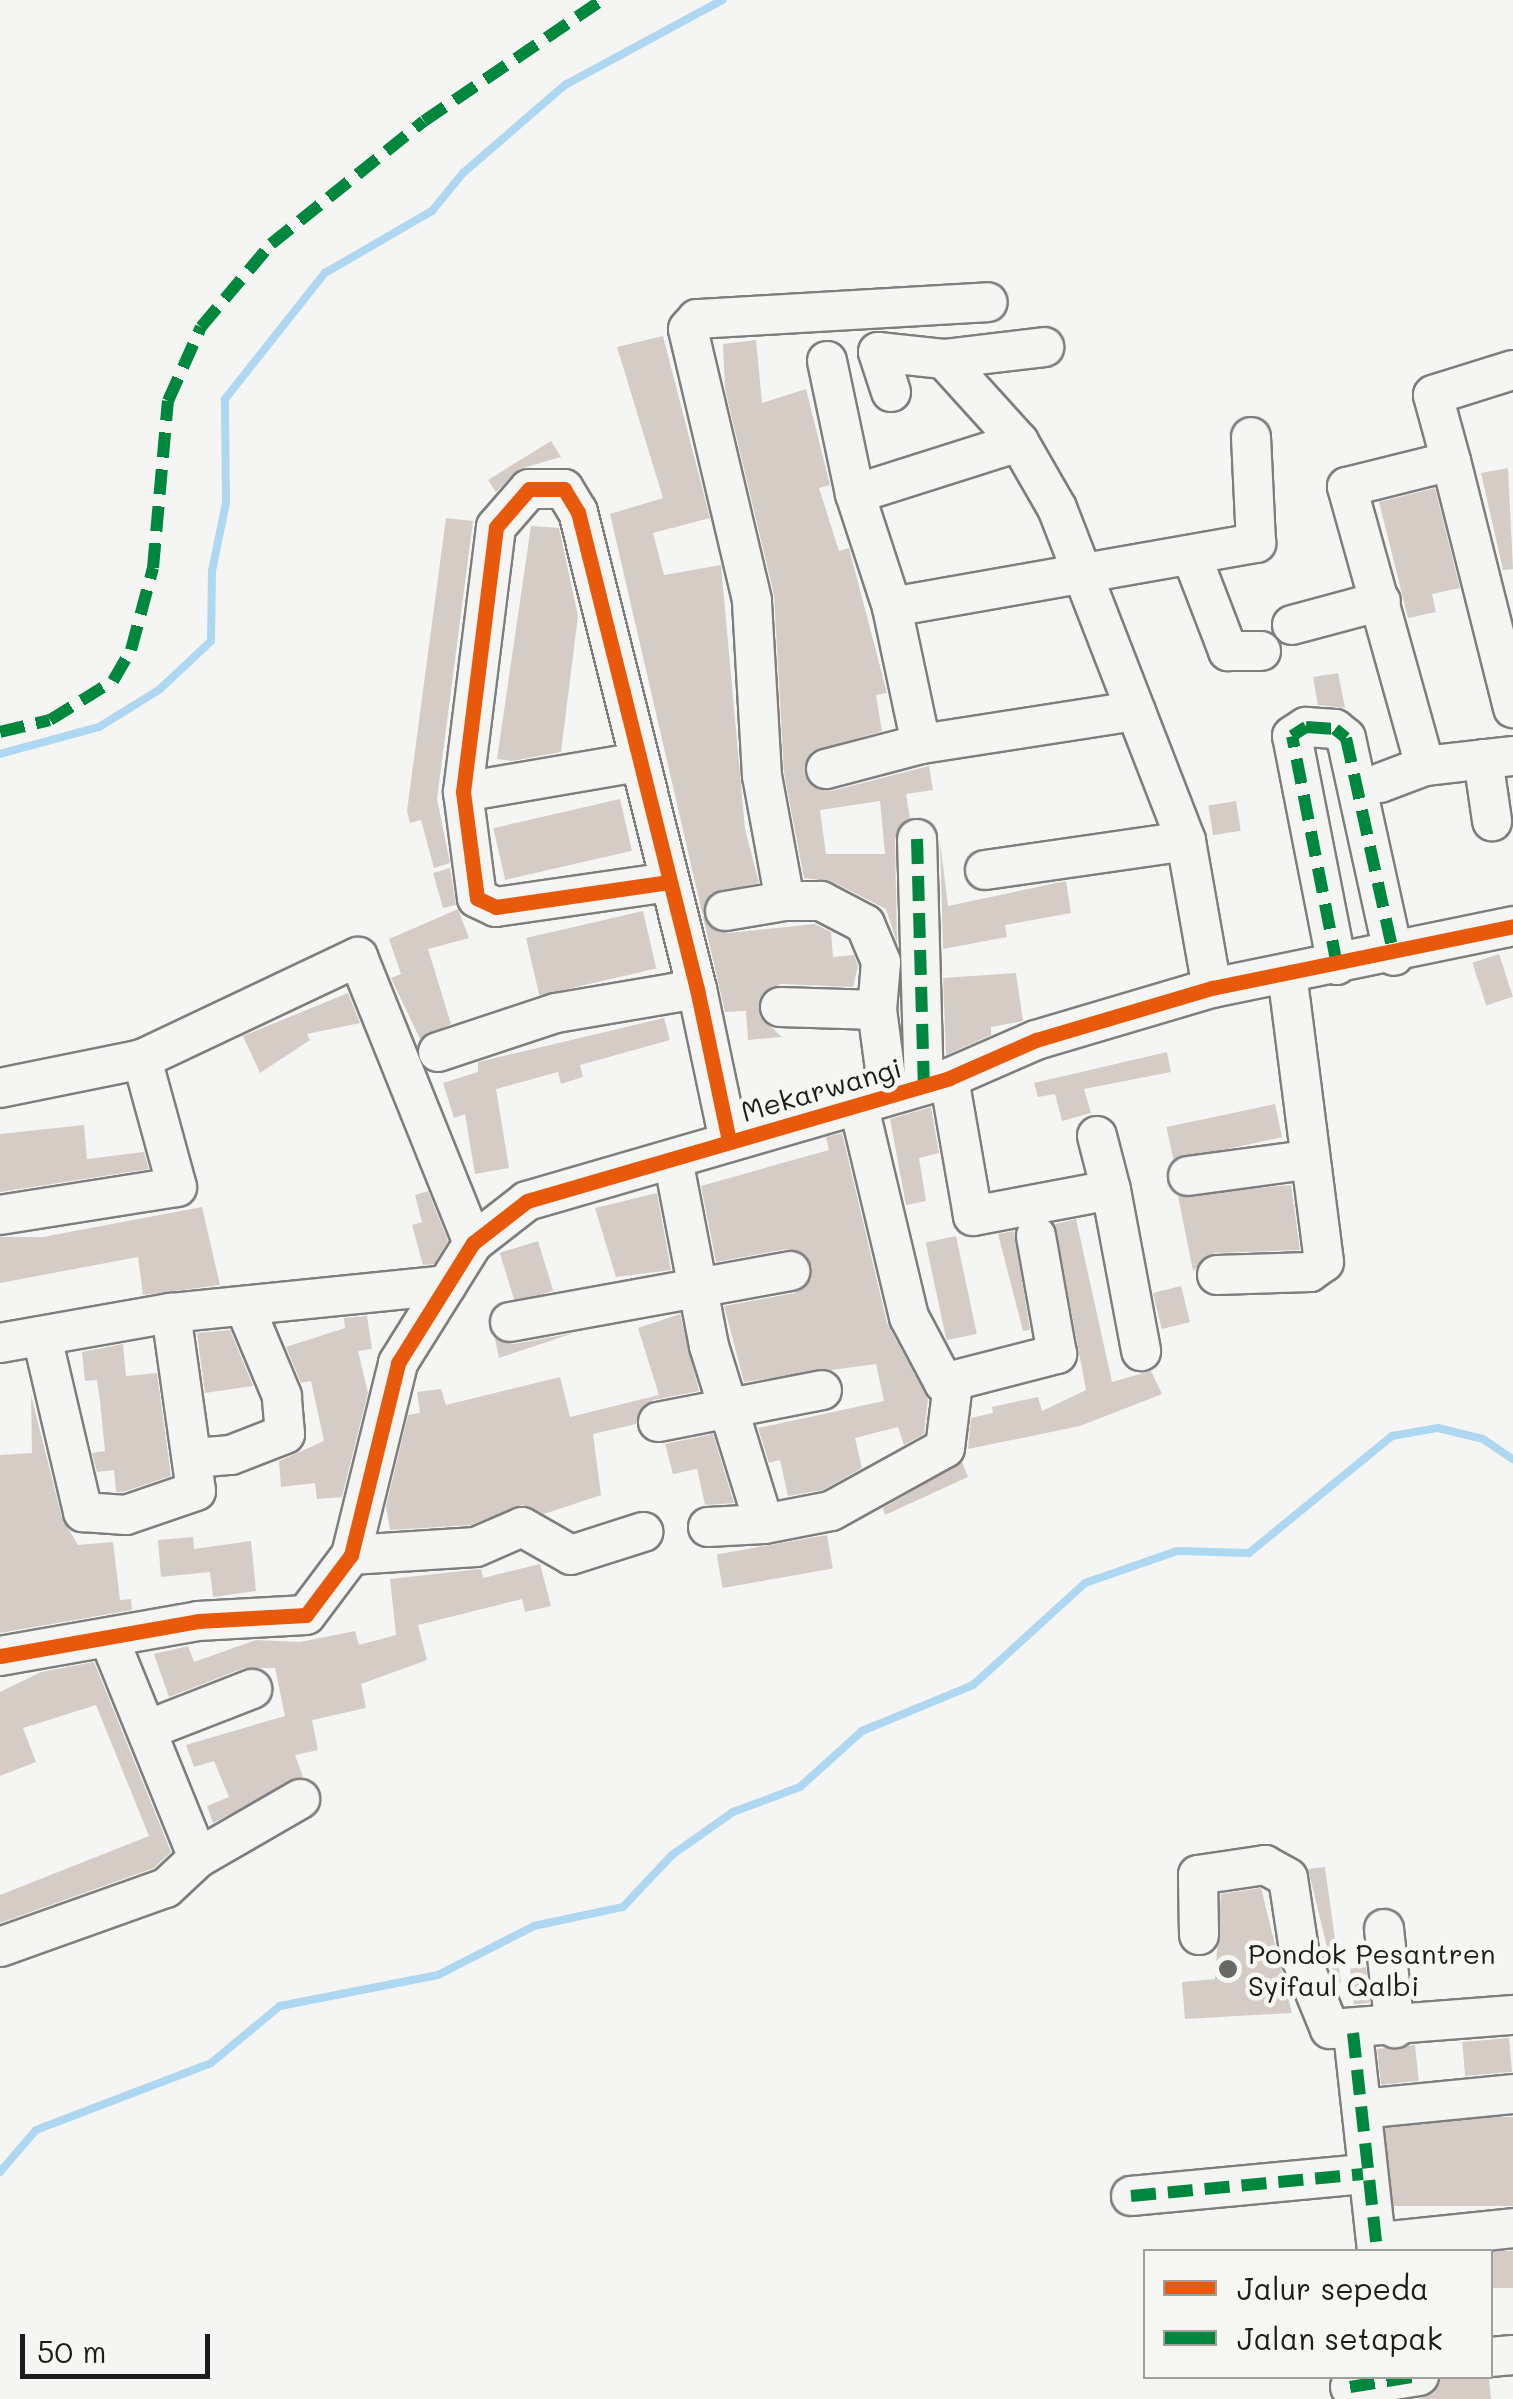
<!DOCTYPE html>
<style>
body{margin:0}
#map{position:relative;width:1513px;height:2399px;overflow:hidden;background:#f5f5f3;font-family:Mali,sans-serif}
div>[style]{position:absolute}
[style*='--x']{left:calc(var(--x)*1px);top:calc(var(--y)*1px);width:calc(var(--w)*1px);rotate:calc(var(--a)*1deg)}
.stream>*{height:8px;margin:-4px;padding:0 4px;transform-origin:4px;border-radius:4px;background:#aed8f1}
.building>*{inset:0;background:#d5cdc5;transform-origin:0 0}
.roads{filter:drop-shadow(2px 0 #7e7e7d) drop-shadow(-2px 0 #7e7e7d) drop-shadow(0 2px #7e7e7d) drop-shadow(0 -2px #7e7e7d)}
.minor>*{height:38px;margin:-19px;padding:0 19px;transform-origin:19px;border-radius:19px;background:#f5f5f3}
.quiet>*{height:12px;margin-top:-6px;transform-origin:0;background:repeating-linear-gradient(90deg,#00873e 0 25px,transparent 0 37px)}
.cycleway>*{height:15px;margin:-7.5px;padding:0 7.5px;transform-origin:7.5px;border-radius:7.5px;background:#e8590c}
.dots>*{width:28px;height:28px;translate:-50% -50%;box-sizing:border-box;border:5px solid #f6f6f2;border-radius:50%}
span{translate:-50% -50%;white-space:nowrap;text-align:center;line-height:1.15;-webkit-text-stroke:9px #f6f6f2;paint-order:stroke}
.street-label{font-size:28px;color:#1c1c1c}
.poi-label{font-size:28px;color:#1c1c1c}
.left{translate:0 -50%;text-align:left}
.legend{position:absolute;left:1143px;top:2249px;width:350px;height:130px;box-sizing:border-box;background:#f6f6f2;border:2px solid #9f9f9c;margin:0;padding:12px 18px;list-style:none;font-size:30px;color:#1c1c1c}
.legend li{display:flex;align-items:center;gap:20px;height:50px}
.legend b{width:50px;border:2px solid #9f9f9c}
.scale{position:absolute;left:20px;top:2334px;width:190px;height:45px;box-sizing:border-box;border:5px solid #1c1c1c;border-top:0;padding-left:12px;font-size:30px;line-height:35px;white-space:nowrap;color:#1c1c1c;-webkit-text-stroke:8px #f6f6f2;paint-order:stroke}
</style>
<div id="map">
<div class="stream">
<i style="--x:0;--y:754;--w:103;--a:-15.3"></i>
<i style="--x:99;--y:727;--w:70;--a:-31.7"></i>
<i style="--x:159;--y:690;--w:71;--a:-43.3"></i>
<i style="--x:211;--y:641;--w:70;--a:-89.2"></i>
<i style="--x:212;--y:571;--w:69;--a:-78.4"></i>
<i style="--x:226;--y:503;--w:104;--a:-90.6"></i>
<i style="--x:225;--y:399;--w:161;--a:-51.6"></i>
<i style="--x:325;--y:273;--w:124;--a:-30.1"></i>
<i style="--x:432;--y:211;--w:49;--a:-50.8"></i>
<i style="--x:463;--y:173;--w:135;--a:-40.8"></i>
<i style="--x:565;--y:85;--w:179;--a:-28.4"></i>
<i style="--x:0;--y:2172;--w:55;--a:-49.4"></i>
<i style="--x:36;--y:2130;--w:187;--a:-20.9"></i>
<i style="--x:211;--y:2063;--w:89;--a:-39.6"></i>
<i style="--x:280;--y:2006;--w:161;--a:-11.1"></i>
<i style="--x:438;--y:1975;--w:108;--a:-27"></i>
<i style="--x:534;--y:1926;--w:91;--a:-12.1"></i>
<i style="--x:623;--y:1907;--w:71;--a:-46.7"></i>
<i style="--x:672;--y:1855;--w:75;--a:-35.2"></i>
<i style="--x:733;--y:1812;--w:72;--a:-20.5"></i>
<i style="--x:800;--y:1787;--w:84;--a:-42.1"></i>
<i style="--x:862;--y:1731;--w:120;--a:-22.5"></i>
<i style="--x:973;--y:1685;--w:151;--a:-42.3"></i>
<i style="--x:1085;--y:1583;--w:97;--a:-19.2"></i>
<i style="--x:1177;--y:1551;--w:72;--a:1.6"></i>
<i style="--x:1249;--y:1553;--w:185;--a:-39.3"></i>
<i style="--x:1392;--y:1436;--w:47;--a:-9.9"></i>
<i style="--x:1438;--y:1428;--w:46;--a:13.7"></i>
<i style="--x:1483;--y:1439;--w:36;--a:34"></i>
</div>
<div class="building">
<i style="clip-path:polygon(663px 336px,710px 518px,653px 533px,664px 575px,721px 565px,745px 829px,759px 883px,712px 893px,703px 916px,728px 933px,815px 924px,831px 932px,833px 957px,854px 955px,858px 966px,853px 987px,781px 984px,762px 994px,760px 1017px,782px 1037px,748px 1040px,746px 1011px,725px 1012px,610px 514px,663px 498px,617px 347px)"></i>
<i style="clip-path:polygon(evenodd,756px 340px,762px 403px,806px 389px,830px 485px,819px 488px,839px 551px,849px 548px,887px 693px,876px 695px,882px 731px,811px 752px,805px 776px,831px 791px,929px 766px,933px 790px,906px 794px,910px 818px,895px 839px,897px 943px,886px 909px,831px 881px,804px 878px,784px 773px,774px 595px,725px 389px,723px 344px,756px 340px,880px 801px,885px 854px,826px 854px,820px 810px,880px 801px)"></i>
<i style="clip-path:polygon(551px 441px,561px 457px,519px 469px,496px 492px,488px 480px)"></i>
<i style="clip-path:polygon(1508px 468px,1513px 569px,1503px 570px,1481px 473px)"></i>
<i style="clip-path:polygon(1435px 488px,1460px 588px,1432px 594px,1436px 612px,1408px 618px,1379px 502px)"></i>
<i style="clip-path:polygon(446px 518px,473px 521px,437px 799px,450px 863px,434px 868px,421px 820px,410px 823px,407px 811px)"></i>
<i style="clip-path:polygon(531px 526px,559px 528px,578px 616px,561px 752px,512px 761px,497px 759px)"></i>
<i style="clip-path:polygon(1338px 673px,1345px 708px,1318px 705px,1313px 677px)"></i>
<i style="left:620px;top:799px;width:53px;height:130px;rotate:77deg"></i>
<i style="left:1236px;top:801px;width:30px;height:28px;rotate:81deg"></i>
<i style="clip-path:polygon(940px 841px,948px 906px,1066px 881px,1071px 913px,1005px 925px,1007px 937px,943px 949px)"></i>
<i style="clip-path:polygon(450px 868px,456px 905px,443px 908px,433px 873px)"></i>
<i style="clip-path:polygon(458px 909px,469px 938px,428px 949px,451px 1024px,420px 1039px,391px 978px,401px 974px,389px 939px)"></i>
<i style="left:643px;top:911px;width:59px;height:120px;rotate:77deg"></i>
<i style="left:1499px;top:954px;width:45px;height:28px;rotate:72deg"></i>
<i style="clip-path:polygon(1016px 973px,1023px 1021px,991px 1027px,991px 1035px,946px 1055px,943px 978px)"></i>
<i style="clip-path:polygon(348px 993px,360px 1023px,307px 1034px,310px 1040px,260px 1073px,243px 1036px)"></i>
<i style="clip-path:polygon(664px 1018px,670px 1040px,580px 1065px,583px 1077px,561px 1084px,558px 1072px,496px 1089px,509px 1168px,475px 1174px,465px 1114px,454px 1118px,443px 1083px,478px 1072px,478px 1062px)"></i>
<i style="clip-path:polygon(1167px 1052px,1171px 1072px,1084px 1089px,1091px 1113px,1062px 1121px,1055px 1094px,1038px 1097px,1034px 1083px)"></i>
<i style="left:1275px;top:1104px;width:34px;height:111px;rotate:78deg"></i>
<i style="clip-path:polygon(931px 1107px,939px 1153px,919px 1158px,926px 1201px,906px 1205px,890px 1119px)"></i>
<i style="clip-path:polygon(84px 1125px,87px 1159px,144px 1152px,149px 1169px,0 1192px,0 1134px)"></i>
<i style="clip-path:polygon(842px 1133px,887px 1323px,928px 1399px,924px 1434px,904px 1445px,898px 1427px,855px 1438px,862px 1468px,823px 1490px,788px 1496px,780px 1460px,769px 1463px,758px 1428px,884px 1401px,876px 1364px,744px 1382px,724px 1306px,795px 1293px,811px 1279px,812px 1266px,787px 1249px,716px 1262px,701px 1186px,829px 1150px,826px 1137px)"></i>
<i style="clip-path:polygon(1291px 1185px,1300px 1250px,1215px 1253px,1193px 1271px,1178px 1196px)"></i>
<i style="clip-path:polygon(428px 1191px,448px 1241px,434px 1264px,423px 1265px,412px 1225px,422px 1222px,415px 1195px)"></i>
<i style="clip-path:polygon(657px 1193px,671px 1270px,616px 1277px,595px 1208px)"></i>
<i style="clip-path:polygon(202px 1207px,220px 1285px,143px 1295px,138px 1257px,0 1283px,0 1237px,43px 1237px)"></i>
<i style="clip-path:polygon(1076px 1219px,1112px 1382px,1151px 1371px,1162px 1394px,1080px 1426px,968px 1449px,971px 1418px,993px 1413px,992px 1407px,1038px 1397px,1042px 1411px,1086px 1390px,1055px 1224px)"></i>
<i style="clip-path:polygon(1014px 1231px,1030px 1330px,1023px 1331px,998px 1234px)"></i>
<i style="left:956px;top:1236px;width:100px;height:31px;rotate:78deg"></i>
<i style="left:538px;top:1241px;width:52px;height:40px;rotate:73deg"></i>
<i style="left:1181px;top:1286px;width:37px;height:29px;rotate:76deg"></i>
<i style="clip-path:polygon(680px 1314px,699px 1391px,653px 1400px,636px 1424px,593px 1434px,601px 1495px,544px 1514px,522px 1505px,471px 1525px,390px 1530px,386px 1506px,408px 1415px,420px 1413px,417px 1392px,441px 1389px,446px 1405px,560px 1377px,570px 1417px,659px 1395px,638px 1328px)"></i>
<i style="clip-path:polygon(367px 1316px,372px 1349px,358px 1351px,368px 1393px,342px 1497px,317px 1499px,315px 1483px,281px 1487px,279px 1461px,324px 1441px,311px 1381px,301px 1383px,286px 1347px,345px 1328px,344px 1318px)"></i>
<i style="clip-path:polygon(230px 1330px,253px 1386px,205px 1393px,197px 1333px)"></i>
<i style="clip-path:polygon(574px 1333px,499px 1358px,495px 1339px,514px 1344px)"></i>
<i style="clip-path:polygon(123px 1344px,126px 1376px,157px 1373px,171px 1476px,123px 1492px,116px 1492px,114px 1470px,97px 1472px,92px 1453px,105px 1451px,100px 1401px,97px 1380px,85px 1381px,82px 1352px)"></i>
<i style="clip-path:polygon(31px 1395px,62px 1518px,78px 1545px,113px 1542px,120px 1600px,131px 1599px,132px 1610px,0 1633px,0 1455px,32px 1453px)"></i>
<i style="clip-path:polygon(713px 1434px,734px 1503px,705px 1505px,697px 1469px,673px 1474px,665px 1444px)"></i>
<i style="clip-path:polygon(962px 1462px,968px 1477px,885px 1515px,883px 1508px)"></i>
<i style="left:827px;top:1535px;width:34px;height:112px;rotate:80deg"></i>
<i style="clip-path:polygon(193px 1537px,194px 1549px,251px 1541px,256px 1591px,213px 1597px,210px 1572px,161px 1577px,158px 1540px)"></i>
<i style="clip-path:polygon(540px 1564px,551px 1606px,525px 1612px,522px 1599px,418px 1625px,427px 1660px,361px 1684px,366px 1708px,312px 1720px,318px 1750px,295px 1755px,303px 1777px,213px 1823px,207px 1806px,229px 1797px,214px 1761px,194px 1767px,186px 1745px,285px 1716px,275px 1668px,244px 1668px,169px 1697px,154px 1654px,188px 1646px,194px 1662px,256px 1640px,300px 1642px,355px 1631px,359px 1645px,396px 1635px,390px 1579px,481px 1569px,483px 1578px)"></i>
<i style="clip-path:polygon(94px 1662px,171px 1852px,154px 1868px,0 1923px,0 1895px,149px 1836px,96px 1705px,23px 1728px,36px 1762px,0 1776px,0 1692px,41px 1672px)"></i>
<i style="clip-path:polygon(1325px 1867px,1341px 1983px,1336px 1984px,1308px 1869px)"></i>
<i style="clip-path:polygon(1261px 1888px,1292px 2013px,1185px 2019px,1182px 1982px,1215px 1979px,1221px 1894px)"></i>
<i style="left:1366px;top:1967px;width:36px;height:16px;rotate:84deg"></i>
<i style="left:1509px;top:2038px;width:34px;height:47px;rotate:85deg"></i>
<i style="left:1415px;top:2045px;width:36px;height:38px;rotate:84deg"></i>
<i style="left:1513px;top:2117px;width:89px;height:128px;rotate:90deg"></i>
<i style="left:1513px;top:2251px;width:37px;height:23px;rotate:90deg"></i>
<i style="clip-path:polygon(1441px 2378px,1489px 2379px,1491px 2399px,1418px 2399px,1434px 2393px)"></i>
</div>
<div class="roads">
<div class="minor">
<i style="--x:944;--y:359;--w:101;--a:-6.8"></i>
<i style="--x:827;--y:361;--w:136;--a:78.1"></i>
<i style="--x:891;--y:392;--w:42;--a:-108"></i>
<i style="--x:878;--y:352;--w:66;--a:6.1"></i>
<i style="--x:944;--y:359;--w:112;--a:47.9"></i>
<i style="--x:1019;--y:442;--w:76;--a:60.1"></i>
<i style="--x:1057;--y:508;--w:357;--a:68.8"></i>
<i style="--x:1186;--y:841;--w:149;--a:80"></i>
<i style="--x:1451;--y:461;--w:68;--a:-105.3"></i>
<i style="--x:1433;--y:395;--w:84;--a:-17.4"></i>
<i style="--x:1192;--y:557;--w:101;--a:69"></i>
<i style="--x:1228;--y:651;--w:33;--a:0"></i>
<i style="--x:892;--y:607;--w:370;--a:-10"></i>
<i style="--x:1256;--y:543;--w:106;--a:-92.7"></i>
<i style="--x:1292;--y:625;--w:92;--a:-15.1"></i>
<i style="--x:921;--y:744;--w:140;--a:-102"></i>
<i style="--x:892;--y:607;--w:119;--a:-108.1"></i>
<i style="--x:855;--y:494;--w:172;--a:-17.6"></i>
<i style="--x:1483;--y:759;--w:63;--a:81.7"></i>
<i style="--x:1425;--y:766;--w:290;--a:-105.6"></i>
<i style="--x:1347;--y:487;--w:107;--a:-14"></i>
<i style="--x:1451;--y:461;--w:255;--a:75.9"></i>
<i style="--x:826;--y:769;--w:98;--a:-14.7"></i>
<i style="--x:921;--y:744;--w:217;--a:-8.8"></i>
<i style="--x:1380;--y:783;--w:48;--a:-20.7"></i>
<i style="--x:1425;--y:766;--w:89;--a:-6.5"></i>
<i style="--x:463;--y:792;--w:179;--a:-9.7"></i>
<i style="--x:917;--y:839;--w:246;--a:88.4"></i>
<i style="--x:985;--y:870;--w:203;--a:-8.2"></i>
<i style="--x:669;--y:882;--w:175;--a:171.8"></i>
<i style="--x:496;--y:907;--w:21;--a:-155"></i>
<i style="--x:477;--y:898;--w:107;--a:-97.5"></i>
<i style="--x:463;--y:792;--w:267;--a:-82.9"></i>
<i style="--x:496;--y:527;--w:50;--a:-49"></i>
<i style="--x:529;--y:489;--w:35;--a:0"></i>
<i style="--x:564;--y:489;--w:27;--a:59"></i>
<i style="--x:578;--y:512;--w:492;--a:76"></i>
<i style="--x:697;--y:989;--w:155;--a:78.1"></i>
<i style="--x:725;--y:911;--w:61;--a:-9.5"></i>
<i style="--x:1337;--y:965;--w:233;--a:-101.1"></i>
<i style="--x:1292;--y:736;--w:17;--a:-33"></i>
<i style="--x:1306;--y:727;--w:29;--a:4"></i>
<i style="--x:1335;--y:729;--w:14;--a:39"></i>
<i style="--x:1346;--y:738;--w:223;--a:77.6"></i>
<i style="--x:780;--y:1007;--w:97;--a:1.8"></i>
<i style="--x:438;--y:1052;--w:124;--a:-18.3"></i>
<i style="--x:556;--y:1013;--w:143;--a:-9.7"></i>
<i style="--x:949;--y:1078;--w:140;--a:80.1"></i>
<i style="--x:973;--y:1216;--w:140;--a:-10.7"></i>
<i style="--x:1111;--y:1190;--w:164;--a:79.4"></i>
<i style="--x:0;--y:1088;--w:145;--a:-11.5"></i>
<i style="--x:142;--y:1059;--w:239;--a:-25.3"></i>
<i style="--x:358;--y:957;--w:308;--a:68.1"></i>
<i style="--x:888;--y:1092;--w:83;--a:-97.6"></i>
<i style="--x:877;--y:1010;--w:48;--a:-85.2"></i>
<i style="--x:881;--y:962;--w:41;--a:-112.8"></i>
<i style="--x:865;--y:924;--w:50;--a:-152.4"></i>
<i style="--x:821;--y:901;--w:36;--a:180"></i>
<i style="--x:785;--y:901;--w:127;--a:-100.4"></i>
<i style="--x:762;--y:776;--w:176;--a:-93.3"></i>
<i style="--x:752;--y:600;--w:278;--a:-103.3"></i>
<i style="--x:688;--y:329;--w:13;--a:-48"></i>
<i style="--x:697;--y:319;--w:291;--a:-3.3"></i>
<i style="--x:858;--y:1103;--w:220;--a:76.6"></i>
<i style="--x:909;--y:1317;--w:75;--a:62.1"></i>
<i style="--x:944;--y:1383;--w:117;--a:-14.4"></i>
<i style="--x:1057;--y:1354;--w:120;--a:-100.1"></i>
<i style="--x:1097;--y:1136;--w:56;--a:75.5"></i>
<i style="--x:673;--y:1159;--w:190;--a:79.1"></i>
<i style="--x:709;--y:1346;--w:186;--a:72.8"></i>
<i style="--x:764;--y:1524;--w:68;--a:-11"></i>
<i style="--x:831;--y:1511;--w:130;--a:-28.9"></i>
<i style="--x:945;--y:1448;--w:64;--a:-82.9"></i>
<i style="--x:1188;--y:1176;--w:119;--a:-7.7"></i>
<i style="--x:0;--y:1215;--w:179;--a:-9"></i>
<i style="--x:177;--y:1187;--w:133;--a:-105.3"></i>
<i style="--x:1217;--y:1275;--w:93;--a:-1.8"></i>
<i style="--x:1310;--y:1272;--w:17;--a:-36"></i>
<i style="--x:1324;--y:1262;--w:290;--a:-97.3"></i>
<i style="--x:510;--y:1322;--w:285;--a:-10.3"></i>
<i style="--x:42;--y:1337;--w:180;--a:76.8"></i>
<i style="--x:83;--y:1512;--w:43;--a:4"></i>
<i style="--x:126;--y:1515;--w:74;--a:-18.9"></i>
<i style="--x:196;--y:1491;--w:180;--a:-98"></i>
<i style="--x:0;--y:1343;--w:174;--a:-10"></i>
<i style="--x:171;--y:1313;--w:277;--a:-5.8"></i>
<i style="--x:658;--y:1422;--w:167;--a:-11"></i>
<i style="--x:195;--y:1458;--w:36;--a:-5"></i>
<i style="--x:231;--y:1455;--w:58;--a:-21.3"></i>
<i style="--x:285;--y:1434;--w:38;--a:-95"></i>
<i style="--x:282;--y:1396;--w:93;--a:-112.7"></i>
<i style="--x:708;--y:1527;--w:56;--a:-3.1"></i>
<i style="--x:351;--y:1555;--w:125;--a:-3.7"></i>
<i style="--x:476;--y:1547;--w:50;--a:-23.5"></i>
<i style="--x:522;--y:1527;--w:56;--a:29.7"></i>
<i style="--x:571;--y:1555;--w:76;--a:-17.7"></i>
<i style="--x:110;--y:1641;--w:234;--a:67.9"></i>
<i style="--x:0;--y:1656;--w:201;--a:-10"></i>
<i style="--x:198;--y:1621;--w:108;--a:-3.2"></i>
<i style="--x:306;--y:1615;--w:75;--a:-53.1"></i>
<i style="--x:351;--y:1555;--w:198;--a:-76.2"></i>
<i style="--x:398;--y:1363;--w:142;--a:-58"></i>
<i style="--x:473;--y:1243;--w:68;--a:-37.9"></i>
<i style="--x:527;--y:1201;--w:440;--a:-16.2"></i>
<i style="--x:949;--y:1078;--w:95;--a:-23.6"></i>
<i style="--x:1036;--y:1040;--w:184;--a:-16.5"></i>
<i style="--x:1212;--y:988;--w:307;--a:-11.6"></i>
<i style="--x:147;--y:1730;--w:113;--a:-21.3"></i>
<i style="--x:1384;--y:1929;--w:100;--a:83.7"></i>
<i style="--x:1199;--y:1935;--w:60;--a:-91"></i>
<i style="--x:1198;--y:1875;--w:68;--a:-8.5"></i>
<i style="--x:1265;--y:1865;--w:26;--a:29"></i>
<i style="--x:1288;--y:1878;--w:79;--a:81.3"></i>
<i style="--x:1300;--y:1956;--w:79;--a:67.7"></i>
<i style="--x:1330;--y:2029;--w:184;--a:-4.4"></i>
<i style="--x:0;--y:1947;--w:176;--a:-19.6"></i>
<i style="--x:166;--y:1888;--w:44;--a:-43.2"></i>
<i style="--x:198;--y:1858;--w:118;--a:-30"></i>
<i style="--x:1353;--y:2033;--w:220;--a:83.7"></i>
<i style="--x:1371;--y:2108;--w:143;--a:-5.6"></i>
<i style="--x:1131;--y:2196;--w:233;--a:-5.4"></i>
<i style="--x:1390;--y:2241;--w:124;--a:-6"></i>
<i style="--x:1490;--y:2357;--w:23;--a:-5"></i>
<i style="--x:1350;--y:2387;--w:70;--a:-9.1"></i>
</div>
</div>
<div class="quiet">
<i style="--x:0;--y:732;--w:51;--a:-13.5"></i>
<i style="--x:50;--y:720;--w:74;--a:-31.8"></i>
<i style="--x:113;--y:681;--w:36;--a:-60"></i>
<i style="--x:131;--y:650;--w:85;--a:-75"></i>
<i style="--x:153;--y:568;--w:168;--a:-84.9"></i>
<i style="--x:168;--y:401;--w:81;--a:-66"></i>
<i style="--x:201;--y:327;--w:109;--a:-49.9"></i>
<i style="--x:271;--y:244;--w:196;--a:-38.8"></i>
<i style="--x:424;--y:121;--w:215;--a:-34.2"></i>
<i style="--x:917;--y:839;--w:246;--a:88.4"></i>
<i style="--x:1337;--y:965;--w:233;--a:-101.1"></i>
<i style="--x:1292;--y:736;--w:17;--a:-33"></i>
<i style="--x:1306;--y:727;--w:29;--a:4"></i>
<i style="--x:1335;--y:729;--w:14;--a:39"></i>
<i style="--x:1346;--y:738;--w:223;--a:77.6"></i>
<i style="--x:1353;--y:2033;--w:220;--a:83.7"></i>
<i style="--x:1131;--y:2196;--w:233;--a:-5.4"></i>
<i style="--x:1350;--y:2387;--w:70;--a:-9.1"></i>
</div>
<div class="cycleway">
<i style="--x:669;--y:882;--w:175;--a:171.8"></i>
<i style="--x:496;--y:907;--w:21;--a:-155"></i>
<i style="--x:477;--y:898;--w:107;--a:-97.5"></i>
<i style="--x:463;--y:792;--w:267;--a:-82.9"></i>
<i style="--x:496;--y:527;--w:50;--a:-49"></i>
<i style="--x:529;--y:489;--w:35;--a:0"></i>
<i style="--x:564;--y:489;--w:27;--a:59"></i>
<i style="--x:578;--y:512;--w:492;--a:76"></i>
<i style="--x:697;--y:989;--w:155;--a:78.1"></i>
<i style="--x:0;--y:1656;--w:201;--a:-10"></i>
<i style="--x:198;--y:1621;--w:108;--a:-3.2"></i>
<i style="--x:306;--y:1615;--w:75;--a:-53.1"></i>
<i style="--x:351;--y:1555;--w:198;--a:-76.2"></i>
<i style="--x:398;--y:1363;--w:142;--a:-58"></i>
<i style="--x:473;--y:1243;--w:68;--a:-37.9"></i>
<i style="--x:527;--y:1201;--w:440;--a:-16.2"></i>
<i style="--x:949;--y:1078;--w:95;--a:-23.6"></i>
<i style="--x:1036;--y:1040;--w:184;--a:-16.5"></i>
<i style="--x:1212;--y:988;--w:307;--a:-11.6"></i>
</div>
<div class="dots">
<i style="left:1228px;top:1969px;background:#686867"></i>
</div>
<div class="street-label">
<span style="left:821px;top:1089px;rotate:-16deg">Mekarwangi</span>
</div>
<div class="poi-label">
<span class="left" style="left:1248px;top:1969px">Pondok Pesantren<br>Syifaul Qalbi</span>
</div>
<ul class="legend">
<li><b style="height:12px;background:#e8590c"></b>Jalur sepeda</li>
<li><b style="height:12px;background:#00873e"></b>Jalan setapak</li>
</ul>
<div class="scale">50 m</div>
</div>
